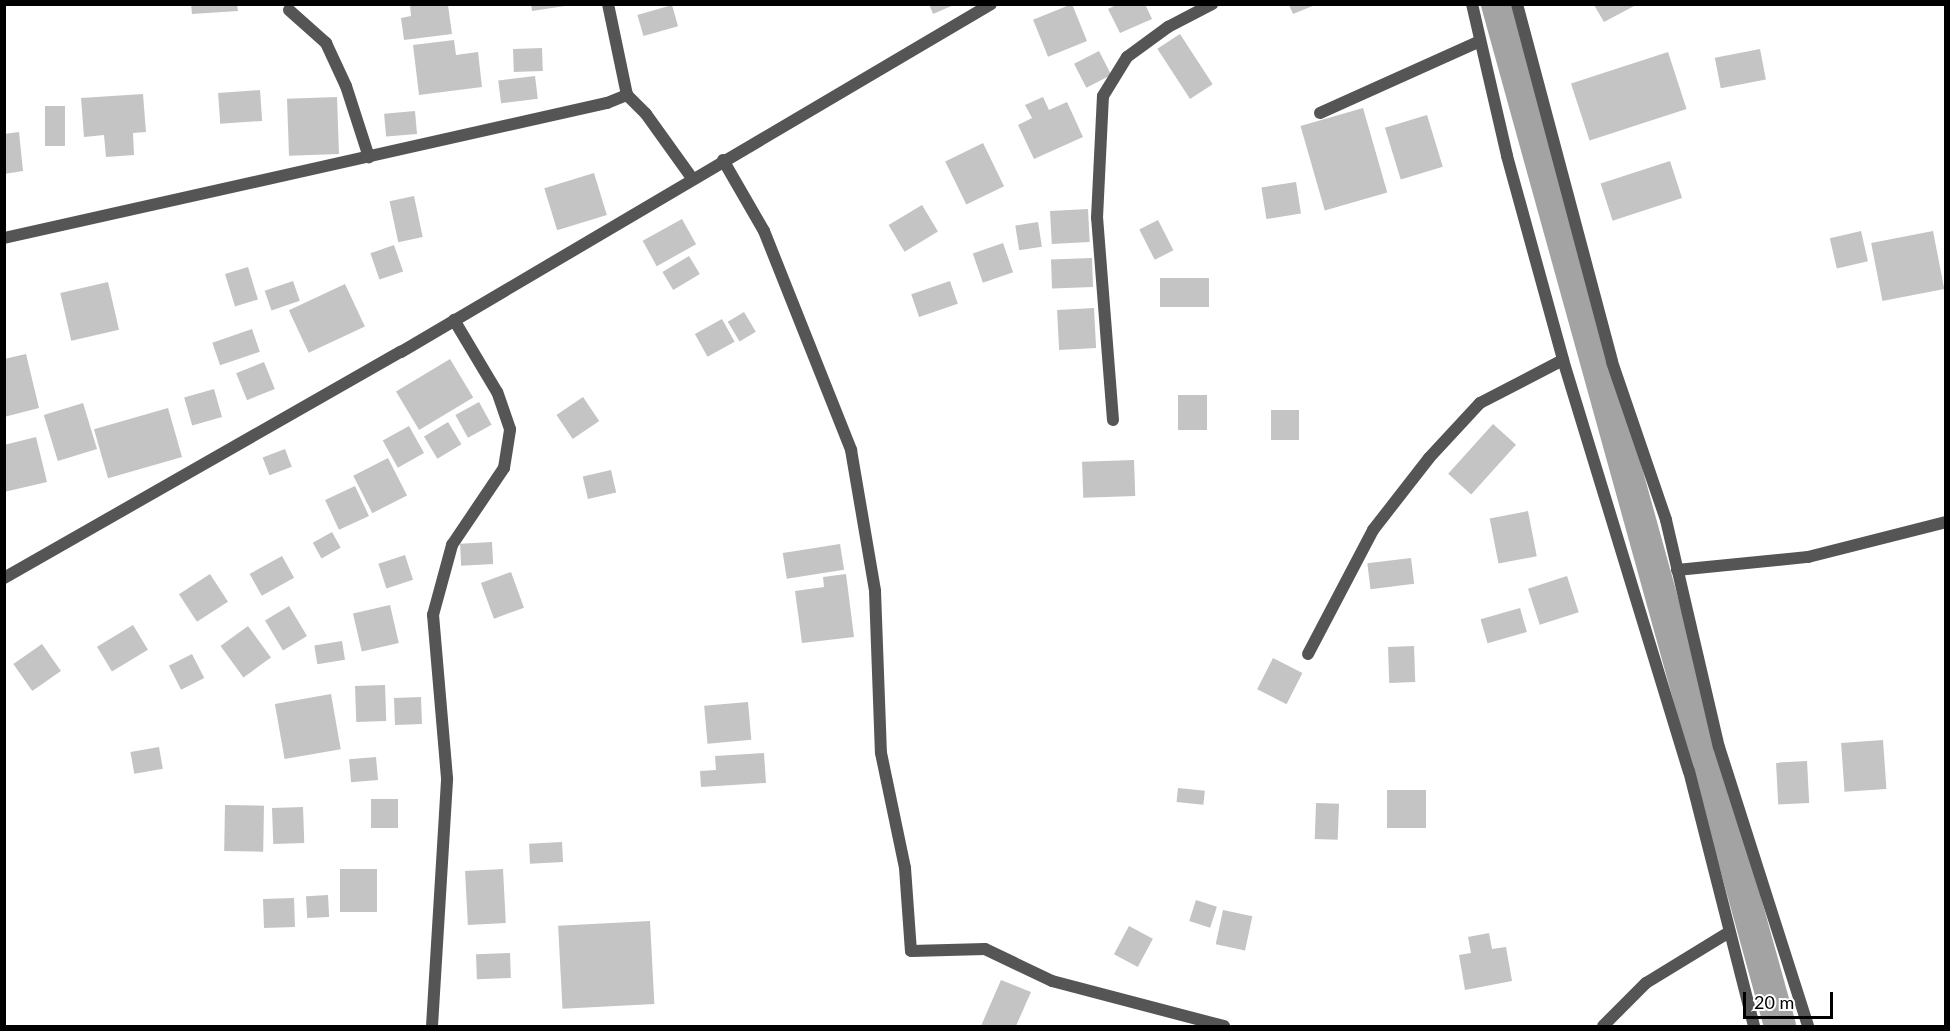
<!DOCTYPE html>
<style>
body{margin:0}
#map{position:relative;width:1950px;height:1031px;overflow:hidden;background:#fff;font-family:Lato,sans-serif}
div>[style]{position:absolute}
[style*='--x']{left:calc(var(--x)*1px);top:calc(var(--y)*1px);width:calc(var(--w)*1px);rotate:calc(var(--a)*1deg)}
.canal>*{height:32px;margin:-16px;padding:0 16px;transform-origin:16px;border-radius:16px;background:#a3a3a3}
.building>*{inset:0;background:#c4c4c4;transform-origin:0 0}
.street>*{height:12px;margin:-6px;padding:0 6px;transform-origin:6px;border-radius:6px;background:#555}
span{translate:-50% -50%;white-space:nowrap;text-align:center;line-height:1.15;-webkit-text-stroke:4.5px #fff;paint-order:stroke}
.frame{position:absolute;inset:0;border:6px solid #000;pointer-events:none}
.scale{position:absolute;left:1743px;top:992px;width:90px;height:27px;box-sizing:border-box;border:3px solid #000;border-top:0;padding-left:8px;font-size:18px;line-height:21px;white-space:nowrap;color:#000;-webkit-text-stroke:4px #fff;paint-order:stroke}
</style>
<div id="map">
<div class="canal">
<i style="--x:1497;--y:4;--w:1060;--a:74.52"></i>
</div>
<div class="building">
<i style="clip-path:polygon(191px 4px,237px 4px,238px 11px,192px 14px)"></i>
<i style="clip-path:polygon(531px 4px,565px 4px,565px 6px,532px 11px)"></i>
<i style="clip-path:polygon(929px 4px,956px 4px,933px 14px)"></i>
<i style="left:1072px;top:4px;width:40px;height:42px;rotate:68deg"></i>
<i style="clip-path:polygon(1118px 4px,1145px 4px,1152px 19px,1120px 33px,1108px 9px)"></i>
<i style="clip-path:polygon(410px 5px,448px 5px,452px 34px,404px 40px,401px 18px,411px 16px)"></i>
<i style="left:672px;top:5px;width:22px;height:36px;rotate:74deg"></i>
<i style="clip-path:polygon(1289px 5px,1315px 5px,1293px 14px)"></i>
<i style="clip-path:polygon(1594px 5px,1636px 5px,1604px 22px)"></i>
<i style="left:1180px;top:34px;width:60px;height:27px;rotate:57deg"></i>
<i style="clip-path:polygon(454px 40px,456px 55px,478px 52px,482px 87px,419px 95px,413px 45px)"></i>
<i style="left:542px;top:48px;width:23px;height:29px;rotate:88deg"></i>
<i style="left:1760px;top:49px;width:31px;height:46px;rotate:79deg"></i>
<i style="left:1099px;top:51px;width:27px;height:28px;rotate:63deg"></i>
<i style="left:1668px;top:52px;width:60px;height:102px;rotate:72deg"></i>
<i style="left:535px;top:76px;width:23px;height:37px;rotate:83deg"></i>
<i style="left:260px;top:90px;width:31px;height:42px;rotate:86deg"></i>
<i style="clip-path:polygon(143px 94px,146px 132px,133px 133px,134px 155px,106px 157px,104px 135px,84px 137px,81px 98px)"></i>
<i style="left:337px;top:97px;width:57px;height:50px;rotate:88deg"></i>
<i style="clip-path:polygon(1043px 97px,1049px 110px,1067px 102px,1083px 137px,1034px 159px,1018px 125px,1032px 118px,1025px 105px)"></i>
<i style="left:45px;top:106px;width:20px;height:40px"></i>
<i style="left:1363px;top:108px;width:88px;height:65px;rotate:74deg"></i>
<i style="left:415px;top:111px;width:23px;height:31px;rotate:85deg"></i>
<i style="left:1427px;top:115px;width:54px;height:44px;rotate:73deg"></i>
<i style="clip-path:polygon(19px 132px,23px 171px,4px 174px,4px 134px)"></i>
<i style="left:983px;top:143px;width:48px;height:42px;rotate:64deg"></i>
<i style="left:1670px;top:161px;width:39px;height:73px;rotate:72deg"></i>
<i style="left:594px;top:173px;width:44px;height:52px;rotate:73deg"></i>
<i style="left:1296px;top:182px;width:32px;height:35px;rotate:81deg"></i>
<i style="left:414px;top:196px;width:42px;height:25px;rotate:78deg"></i>
<i style="left:922px;top:205px;width:31px;height:39px;rotate:59deg"></i>
<i style="left:1088px;top:209px;width:33px;height:38px;rotate:87deg"></i>
<i style="left:682px;top:219px;width:29px;height:45px;rotate:61deg"></i>
<i style="left:1158px;top:220px;width:34px;height:21px;rotate:63deg"></i>
<i style="left:1038px;top:222px;width:25px;height:23px;rotate:81deg"></i>
<i style="left:1861px;top:231px;width:31px;height:32px;rotate:77deg"></i>
<i style="left:1933px;top:231px;width:59px;height:63px;rotate:79deg"></i>
<i style="left:1003px;top:243px;width:31px;height:32px;rotate:71deg"></i>
<i style="left:394px;top:245px;width:28px;height:25px;rotate:71deg"></i>
<i style="left:689px;top:256px;width:21px;height:31px;rotate:59deg"></i>
<i style="left:1092px;top:258px;width:29px;height:41px;rotate:88deg"></i>
<i style="left:248px;top:267px;width:34px;height:24px;rotate:73deg"></i>
<i style="left:1160px;top:278px;width:49px;height:29px"></i>
<i style="left:293px;top:281px;width:21px;height:30px;rotate:71deg"></i>
<i style="left:950px;top:281px;width:24px;height:41px;rotate:71deg"></i>
<i style="left:108px;top:282px;width:49px;height:49px;rotate:77deg"></i>
<i style="left:345px;top:284px;width:47px;height:62px;rotate:65deg"></i>
<i style="left:1094px;top:308px;width:40px;height:37px;rotate:87deg"></i>
<i style="left:744px;top:312px;width:23px;height:19px;rotate:59deg"></i>
<i style="left:722px;top:319px;width:26px;height:31px;rotate:61deg"></i>
<i style="left:252px;top:329px;width:24px;height:42px;rotate:71deg"></i>
<i style="clip-path:polygon(26px 354px,39px 408px,4px 417px,4px 359px)"></i>
<i style="left:450px;top:359px;width:45px;height:63px;rotate:59deg"></i>
<i style="left:264px;top:362px;width:29px;height:30px;rotate:68deg"></i>
<i style="left:214px;top:389px;width:29px;height:31px;rotate:74deg"></i>
<i style="left:1178px;top:395px;width:29px;height:35px"></i>
<i style="left:583px;top:397px;width:29px;height:32px;rotate:56deg"></i>
<i style="left:479px;top:402px;width:26px;height:27px;rotate:61deg"></i>
<i style="left:83px;top:403px;width:48px;height:41px;rotate:73deg"></i>
<i style="left:168px;top:408px;width:51px;height:77px;rotate:74deg"></i>
<i style="left:1271px;top:410px;width:28px;height:30px"></i>
<i style="left:448px;top:422px;width:26px;height:28px;rotate:59deg"></i>
<i style="left:1493px;top:424px;width:31px;height:67px;rotate:42deg"></i>
<i style="left:409px;top:426px;width:31px;height:30px;rotate:61deg"></i>
<i style="clip-path:polygon(36px 437px,47px 482px,4px 492px,4px 445px)"></i>
<i style="left:285px;top:449px;width:19px;height:24px;rotate:69deg"></i>
<i style="left:388px;top:458px;width:42px;height:39px;rotate:63deg"></i>
<i style="left:1134px;top:460px;width:36px;height:52px;rotate:88deg"></i>
<i style="left:611px;top:470px;width:23px;height:29px;rotate:77deg"></i>
<i style="left:355px;top:486px;width:33px;height:33px;rotate:65deg"></i>
<i style="left:1528px;top:511px;width:46px;height:39px;rotate:79deg"></i>
<i style="left:332px;top:532px;width:18px;height:22px;rotate:61deg"></i>
<i style="left:492px;top:542px;width:22px;height:32px;rotate:87deg"></i>
<i style="left:840px;top:544px;width:26px;height:58px;rotate:81deg"></i>
<i style="left:405px;top:555px;width:26px;height:28px;rotate:72deg"></i>
<i style="left:282px;top:556px;width:25px;height:37px;rotate:61deg"></i>
<i style="left:1411px;top:558px;width:26px;height:44px;rotate:83deg"></i>
<i style="left:511px;top:572px;width:38px;height:32px;rotate:70deg"></i>
<i style="left:210px;top:574px;width:33px;height:37px;rotate:57deg"></i>
<i style="clip-path:polygon(846px 574px,854px 637px,802px 643px,795px 591px,824px 587px,823px 577px)"></i>
<i style="left:1567px;top:576px;width:38px;height:41px;rotate:72deg"></i>
<i style="left:390px;top:605px;width:39px;height:38px;rotate:77deg"></i>
<i style="left:289px;top:606px;width:35px;height:28px;rotate:59deg"></i>
<i style="left:1520px;top:608px;width:25px;height:41px;rotate:74deg"></i>
<i style="left:133px;top:625px;width:29px;height:42px;rotate:59deg"></i>
<i style="left:248px;top:626px;width:39px;height:34px;rotate:54deg"></i>
<i style="left:342px;top:641px;width:19px;height:28px;rotate:81deg"></i>
<i style="left:42px;top:644px;width:33px;height:35px;rotate:55deg"></i>
<i style="left:1414px;top:646px;width:36px;height:26px;rotate:88deg"></i>
<i style="left:192px;top:654px;width:27px;height:26px;rotate:63deg"></i>
<i style="left:1273px;top:658px;width:33px;height:35px;rotate:27deg"></i>
<i style="left:385px;top:685px;width:36px;height:30px;rotate:88deg"></i>
<i style="left:331px;top:694px;width:56px;height:57px;rotate:80deg"></i>
<i style="left:421px;top:697px;width:27px;height:27px;rotate:88deg"></i>
<i style="left:748px;top:702px;width:38px;height:44px;rotate:85deg"></i>
<i style="left:1883px;top:740px;width:49px;height:42px;rotate:86deg"></i>
<i style="left:159px;top:747px;width:22px;height:29px;rotate:80deg"></i>
<i style="clip-path:polygon(764px 753px,766px 783px,701px 787px,700px 771px,716px 770px,715px 756px)"></i>
<i style="left:376px;top:757px;width:23px;height:27px;rotate:85deg"></i>
<i style="left:1807px;top:761px;width:42px;height:31px;rotate:87deg"></i>
<i style="left:1178px;top:788px;width:27px;height:14px;rotate:6deg"></i>
<i style="left:1387px;top:790px;width:39px;height:38px"></i>
<i style="left:371px;top:799px;width:27px;height:29px"></i>
<i style="left:1316px;top:803px;width:23px;height:36px;rotate:2deg"></i>
<i style="left:225px;top:805px;width:39px;height:46px;rotate:1deg"></i>
<i style="left:303px;top:807px;width:36px;height:31px;rotate:88deg"></i>
<i style="left:562px;top:842px;width:20px;height:33px;rotate:87deg"></i>
<i style="left:340px;top:869px;width:37px;height:43px"></i>
<i style="left:503px;top:869px;width:54px;height:38px;rotate:87deg"></i>
<i style="left:328px;top:895px;width:22px;height:22px;rotate:87deg"></i>
<i style="left:294px;top:898px;width:29px;height:31px;rotate:88deg"></i>
<i style="left:1196px;top:900px;width:22px;height:22px;rotate:18deg"></i>
<i style="left:1223px;top:910px;width:30px;height:35px;rotate:12deg"></i>
<i style="left:650px;top:921px;width:83px;height:92px;rotate:87deg"></i>
<i style="left:1129px;top:926px;width:27px;height:32px;rotate:28deg"></i>
<i style="clip-path:polygon(1489px 933px,1492px 949px,1506px 947px,1512px 981px,1465px 990px,1459px 955px,1471px 953px,1468px 937px)"></i>
<i style="left:510px;top:953px;width:25px;height:34px;rotate:88deg"></i>
<i style="clip-path:polygon(1001px 980px,1031px 992px,1016px 1026px,981px 1026px)"></i>
</div>
<div class="street">
<i style="--x:608;--y:4;--w:93;--a:78.2"></i>
<i style="--x:1472;--y:4;--w:156;--a:77"></i>
<i style="--x:1507;--y:156;--w:212;--a:74.6"></i>
<i style="--x:1563;--y:360;--w:430;--a:73"></i>
<i style="--x:1689;--y:771;--w:263;--a:75.7"></i>
<i style="--x:1517;--y:4;--w:370;--a:75.1"></i>
<i style="--x:1612;--y:362;--w:167;--a:71.1"></i>
<i style="--x:1666;--y:520;--w:233;--a:76.9"></i>
<i style="--x:1719;--y:747;--w:293;--a:72.3"></i>
<i style="--x:289;--y:10;--w:50;--a:41.7"></i>
<i style="--x:326;--y:43;--w:47;--a:65.1"></i>
<i style="--x:346;--y:86;--w:75;--a:72.1"></i>
<i style="--x:1320;--y:113;--w:175;--a:-24.2"></i>
<i style="--x:723;--y:160;--w:82;--a:60"></i>
<i style="--x:764;--y:231;--w:236;--a:68.3"></i>
<i style="--x:851;--y:450;--w:143;--a:80.3"></i>
<i style="--x:875;--y:591;--w:162;--a:87.9"></i>
<i style="--x:881;--y:753;--w:117;--a:78.2"></i>
<i style="--x:905;--y:868;--w:83;--a:85.9"></i>
<i style="--x:911;--y:951;--w:74;--a:-1.5"></i>
<i style="--x:985;--y:949;--w:74;--a:25.5"></i>
<i style="--x:1052;--y:981;--w:178;--a:14.7"></i>
<i style="--x:4;--y:238;--w:618;--a:-12.62"></i>
<i style="--x:607;--y:103;--w:22;--a:-22"></i>
<i style="--x:627;--y:95;--w:27;--a:45"></i>
<i style="--x:646;--y:114;--w:79;--a:54.3"></i>
<i style="--x:1113;--y:420;--w:203;--a:-94.5"></i>
<i style="--x:1097;--y:218;--w:122;--a:-87.2"></i>
<i style="--x:1103;--y:96;--w:46;--a:-58.4"></i>
<i style="--x:1127;--y:57;--w:51;--a:-36.2"></i>
<i style="--x:1168;--y:27;--w:50;--a:-27.6"></i>
<i style="--x:1677;--y:570;--w:132;--a:-5.7"></i>
<i style="--x:1808;--y:557;--w:142;--a:-14.2"></i>
<i style="--x:4;--y:578;--w:457;--a:-29.7"></i>
<i style="--x:401;--y:352;--w:685;--a:-30.53"></i>
<i style="--x:1308;--y:654;--w:140;--a:-62.3"></i>
<i style="--x:1373;--y:530;--w:91;--a:-52.1"></i>
<i style="--x:1429;--y:458;--w:75;--a:-47.2"></i>
<i style="--x:1480;--y:403;--w:93;--a:-27.4"></i>
<i style="--x:432;--y:1026;--w:248;--a:-86.5"></i>
<i style="--x:447;--y:778;--w:164;--a:-94.9"></i>
<i style="--x:433;--y:615;--w:73;--a:-74.8"></i>
<i style="--x:452;--y:545;--w:93;--a:-56"></i>
<i style="--x:504;--y:468;--w:39;--a:-81"></i>
<i style="--x:510;--y:429;--w:39;--a:-109"></i>
<i style="--x:497;--y:392;--w:84;--a:-120.8"></i>
<i style="--x:1603;--y:1026;--w:61;--a:-45"></i>
<i style="--x:1646;--y:983;--w:96;--a:-31.4"></i>
</div>
<div class="frame"></div>
<div class="scale">20 m</div>
</div>
